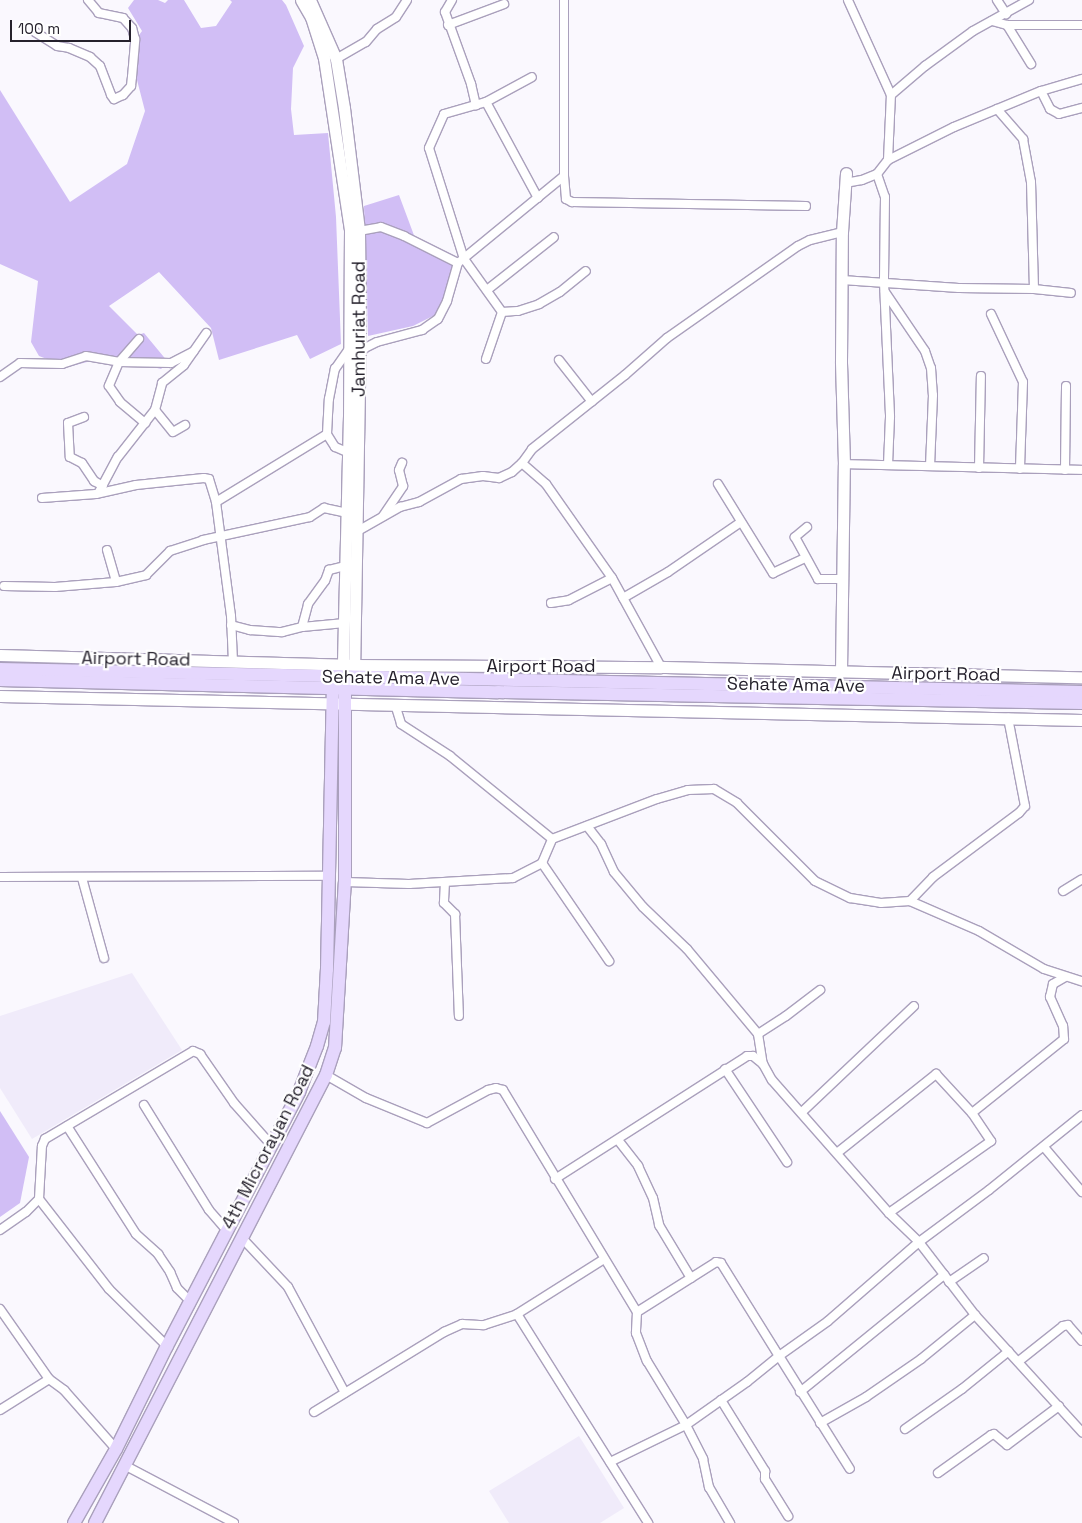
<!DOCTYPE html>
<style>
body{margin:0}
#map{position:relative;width:1082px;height:1523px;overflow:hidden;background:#faf8fe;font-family:"Space Grotesk",sans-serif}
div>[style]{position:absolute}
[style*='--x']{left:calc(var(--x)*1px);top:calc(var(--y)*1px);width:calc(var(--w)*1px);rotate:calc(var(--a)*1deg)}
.built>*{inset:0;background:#f0ebfa}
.green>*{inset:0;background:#d1bef5}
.roads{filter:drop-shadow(1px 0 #aaa0bc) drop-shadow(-1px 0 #aaa0bc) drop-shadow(0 1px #aaa0bc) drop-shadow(0 -1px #aaa0bc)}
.street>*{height:8px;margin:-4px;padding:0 4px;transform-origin:4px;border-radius:4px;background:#fff}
.secondary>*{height:11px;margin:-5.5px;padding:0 5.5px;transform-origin:5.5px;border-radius:5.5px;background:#fff}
.primary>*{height:12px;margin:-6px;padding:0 6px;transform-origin:6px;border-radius:6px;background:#e5d7fd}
span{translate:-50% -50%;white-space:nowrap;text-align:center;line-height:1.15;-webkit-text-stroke:4.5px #fff;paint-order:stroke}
.street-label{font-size:18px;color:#25212c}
.scale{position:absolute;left:10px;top:20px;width:121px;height:22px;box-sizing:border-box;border:2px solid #25212c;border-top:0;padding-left:6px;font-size:15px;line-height:18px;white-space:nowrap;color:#25212c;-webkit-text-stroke:4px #fff;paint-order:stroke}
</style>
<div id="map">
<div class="built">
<i style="clip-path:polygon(132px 973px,182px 1050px,32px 1139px,0 1088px,0 1016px)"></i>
<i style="clip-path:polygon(579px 1436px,624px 1508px,600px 1523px,509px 1523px,489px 1491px)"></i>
</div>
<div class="green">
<i style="clip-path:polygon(134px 0,158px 0,165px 3px,168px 0,184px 0,201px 28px,216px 26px,232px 2px,230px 0,282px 0,286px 5px,304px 46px,293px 68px,291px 109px,294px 135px,328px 133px,336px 217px,341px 344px,310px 359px,297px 335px,219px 360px,211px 328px,159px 272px,109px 306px,138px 335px,144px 333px,168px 362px,161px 369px,110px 356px,68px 367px,39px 356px,31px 342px,38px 281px,0 264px,0 90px,70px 202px,127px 164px,145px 111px,129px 49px,142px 31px,128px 8px)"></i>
<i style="clip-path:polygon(399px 195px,415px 238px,457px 265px,437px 314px,413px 326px,368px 336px,364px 206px)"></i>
<i style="clip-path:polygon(0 1111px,29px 1157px,20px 1203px,0 1217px)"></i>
</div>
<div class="roads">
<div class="street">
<i style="--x:452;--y:0;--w:14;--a:120"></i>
<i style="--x:445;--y:12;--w:77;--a:70.1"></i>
<i style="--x:471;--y:84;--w:22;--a:77"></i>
<i style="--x:997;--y:0;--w:17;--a:57"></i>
<i style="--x:992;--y:21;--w:16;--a:15"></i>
<i style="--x:1007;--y:25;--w:75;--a:0"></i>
<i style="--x:448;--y:25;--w:60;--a:-20.6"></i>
<i style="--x:1007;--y:25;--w:46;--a:58.4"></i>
<i style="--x:35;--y:32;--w:26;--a:32"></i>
<i style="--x:57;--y:46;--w:12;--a:9"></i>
<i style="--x:69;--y:48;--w:23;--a:23"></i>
<i style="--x:90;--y:57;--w:13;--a:42"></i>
<i style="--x:100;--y:66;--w:31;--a:69"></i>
<i style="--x:111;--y:95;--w:5;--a:53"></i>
<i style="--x:114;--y:99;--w:10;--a:-24"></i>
<i style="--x:123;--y:95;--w:12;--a:-48"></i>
<i style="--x:131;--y:86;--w:9;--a:-84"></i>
<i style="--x:132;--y:77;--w:38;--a:-85"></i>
<i style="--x:135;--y:39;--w:11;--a:-105"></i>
<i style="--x:132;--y:28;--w:13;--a:-132"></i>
<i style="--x:123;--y:18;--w:25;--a:-168"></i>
<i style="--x:99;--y:13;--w:17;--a:-130"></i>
<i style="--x:336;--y:59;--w:34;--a:-30"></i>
<i style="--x:366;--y:42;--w:17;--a:-50"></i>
<i style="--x:377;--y:29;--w:22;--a:-32"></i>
<i style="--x:396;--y:17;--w:20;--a:-57"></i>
<i style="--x:1041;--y:91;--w:20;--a:63"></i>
<i style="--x:1050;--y:109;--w:10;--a:29"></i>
<i style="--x:1059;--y:114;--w:24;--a:-15"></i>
<i style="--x:891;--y:95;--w:45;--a:-40.5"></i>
<i style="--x:925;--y:66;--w:59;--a:-36.1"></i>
<i style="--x:973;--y:31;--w:64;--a:-29"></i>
<i style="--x:486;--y:102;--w:109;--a:61.6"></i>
<i style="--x:997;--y:109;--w:40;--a:49"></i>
<i style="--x:1023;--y:139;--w:44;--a:79.5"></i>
<i style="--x:1031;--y:182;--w:107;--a:88.4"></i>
<i style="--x:888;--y:160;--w:74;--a:-26.6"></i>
<i style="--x:954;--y:127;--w:94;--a:-22.5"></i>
<i style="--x:1041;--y:91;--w:43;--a:-16.3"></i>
<i style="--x:877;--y:174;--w:24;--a:71"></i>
<i style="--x:885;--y:197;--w:86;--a:90.7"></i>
<i style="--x:884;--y:283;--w:134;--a:87.4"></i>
<i style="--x:890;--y:417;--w:48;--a:92.4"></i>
<i style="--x:564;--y:176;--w:23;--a:85"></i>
<i style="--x:566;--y:199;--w:7;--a:27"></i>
<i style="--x:572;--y:202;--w:234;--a:1"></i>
<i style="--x:845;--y:183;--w:17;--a:-10"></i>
<i style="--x:862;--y:180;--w:16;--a:-22"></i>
<i style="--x:877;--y:174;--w:18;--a:-52"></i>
<i style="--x:888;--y:160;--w:65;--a:-87.4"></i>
<i style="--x:891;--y:95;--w:104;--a:-114.4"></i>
<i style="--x:359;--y:231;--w:22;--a:-10"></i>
<i style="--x:381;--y:227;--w:25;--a:21"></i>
<i style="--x:404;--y:236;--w:60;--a:26.6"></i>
<i style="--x:842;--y:280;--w:117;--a:3.9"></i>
<i style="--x:959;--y:288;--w:75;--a:0.8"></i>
<i style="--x:1034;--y:289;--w:37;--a:6"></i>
<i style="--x:487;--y:290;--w:85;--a:-38.3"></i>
<i style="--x:885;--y:292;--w:71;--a:55.9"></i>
<i style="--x:925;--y:351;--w:18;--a:71"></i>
<i style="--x:931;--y:368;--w:27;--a:86"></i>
<i style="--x:933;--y:395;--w:71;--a:92.4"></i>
<i style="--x:502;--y:312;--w:65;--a:-125.6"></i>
<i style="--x:464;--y:259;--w:116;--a:-107.5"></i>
<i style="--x:429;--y:148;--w:37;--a:-66"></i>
<i style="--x:444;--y:114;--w:44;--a:-15.9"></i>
<i style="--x:486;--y:102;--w:52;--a:-28.5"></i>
<i style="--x:502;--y:312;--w:16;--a:-4"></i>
<i style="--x:518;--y:311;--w:22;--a:-18"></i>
<i style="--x:539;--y:304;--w:24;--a:-30"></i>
<i style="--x:560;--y:292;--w:33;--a:-39"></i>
<i style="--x:991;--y:314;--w:75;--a:64.8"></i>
<i style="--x:1023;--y:382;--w:87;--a:92"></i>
<i style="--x:139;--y:339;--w:30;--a:131"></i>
<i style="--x:119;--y:362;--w:26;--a:113"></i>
<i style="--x:109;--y:386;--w:19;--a:55"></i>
<i style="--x:120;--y:402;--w:33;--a:40"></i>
<i style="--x:360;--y:353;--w:7;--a:-45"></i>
<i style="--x:365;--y:348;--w:13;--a:-27"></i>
<i style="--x:377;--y:342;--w:47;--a:-14.9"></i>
<i style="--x:422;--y:330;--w:19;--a:-35"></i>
<i style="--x:438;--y:319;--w:20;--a:-63"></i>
<i style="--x:447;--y:301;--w:40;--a:-74"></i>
<i style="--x:458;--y:263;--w:137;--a:-39.4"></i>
<i style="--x:564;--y:176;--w:176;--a:-90"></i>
<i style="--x:486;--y:359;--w:50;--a:-71.2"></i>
<i style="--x:559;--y:360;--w:53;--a:51.8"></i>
<i style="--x:0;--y:377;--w:24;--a:-35"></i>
<i style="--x:20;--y:363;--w:42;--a:1.4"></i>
<i style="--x:62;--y:364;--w:25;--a:-18"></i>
<i style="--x:86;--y:356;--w:34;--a:10"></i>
<i style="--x:119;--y:362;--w:52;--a:1.1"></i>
<i style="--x:171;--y:363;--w:25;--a:-27"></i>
<i style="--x:155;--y:410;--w:28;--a:51"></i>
<i style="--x:173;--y:432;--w:14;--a:-30"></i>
<i style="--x:84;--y:417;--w:17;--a:159"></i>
<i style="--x:68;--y:423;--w:34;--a:87"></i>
<i style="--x:70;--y:457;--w:13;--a:27"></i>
<i style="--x:82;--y:463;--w:22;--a:56"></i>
<i style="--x:94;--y:481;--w:10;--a:29"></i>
<i style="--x:347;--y:452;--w:13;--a:-157"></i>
<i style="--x:335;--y:447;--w:15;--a:-122"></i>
<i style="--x:327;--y:434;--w:35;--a:-87"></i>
<i style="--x:329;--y:399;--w:31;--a:-79"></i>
<i style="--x:335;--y:369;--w:24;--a:-55"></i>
<i style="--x:844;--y:464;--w:238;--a:1.4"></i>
<i style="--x:979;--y:468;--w:92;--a:-88.8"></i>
<i style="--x:1065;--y:470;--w:84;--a:-89.3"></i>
<i style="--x:718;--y:484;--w:105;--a:58.3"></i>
<i style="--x:773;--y:573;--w:35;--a:-25"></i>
<i style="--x:99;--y:492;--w:40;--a:-62"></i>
<i style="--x:118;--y:457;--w:60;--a:-51.8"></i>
<i style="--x:155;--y:410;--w:28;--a:-75"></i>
<i style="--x:162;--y:383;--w:28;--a:-39"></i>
<i style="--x:184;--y:365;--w:39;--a:-55"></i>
<i style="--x:42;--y:498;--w:54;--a:-4.2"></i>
<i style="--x:96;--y:494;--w:41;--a:-12.7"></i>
<i style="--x:136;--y:485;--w:68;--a:-5.9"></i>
<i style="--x:204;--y:478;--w:5;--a:11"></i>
<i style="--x:209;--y:479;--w:24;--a:73"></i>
<i style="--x:216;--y:502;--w:115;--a:82.5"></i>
<i style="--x:231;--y:616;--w:45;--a:87.5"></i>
<i style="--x:216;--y:502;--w:130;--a:-31.5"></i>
<i style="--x:383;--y:516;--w:36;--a:-56"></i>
<i style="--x:403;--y:486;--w:16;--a:-104"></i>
<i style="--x:399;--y:470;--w:8;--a:-67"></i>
<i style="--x:807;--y:527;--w:16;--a:140"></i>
<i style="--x:795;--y:537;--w:48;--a:61.3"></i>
<i style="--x:818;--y:579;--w:24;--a:0"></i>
<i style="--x:356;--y:532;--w:51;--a:-29.6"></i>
<i style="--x:400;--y:507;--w:20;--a:-15"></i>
<i style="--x:419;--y:502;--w:48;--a:-28.7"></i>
<i style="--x:461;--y:479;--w:22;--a:-8"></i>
<i style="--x:483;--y:476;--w:16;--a:7"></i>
<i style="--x:499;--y:478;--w:14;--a:-25"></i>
<i style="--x:512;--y:472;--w:13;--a:-42"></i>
<i style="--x:107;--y:550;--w:33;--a:74"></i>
<i style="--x:4;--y:586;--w:51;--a:1.1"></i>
<i style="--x:55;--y:587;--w:61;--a:-4.7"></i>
<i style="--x:116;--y:582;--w:31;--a:-13"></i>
<i style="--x:146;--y:575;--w:34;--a:-45"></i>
<i style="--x:170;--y:551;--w:35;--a:-18"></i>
<i style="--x:203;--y:540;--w:109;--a:-12.1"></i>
<i style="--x:310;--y:517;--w:17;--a:-33"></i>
<i style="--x:324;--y:508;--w:24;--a:12"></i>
<i style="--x:623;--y:598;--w:52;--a:-30"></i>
<i style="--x:668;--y:572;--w:88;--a:-34.4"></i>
<i style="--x:551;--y:603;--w:18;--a:-9"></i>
<i style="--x:569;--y:600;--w:48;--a:-27.1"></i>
<i style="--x:231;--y:625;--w:20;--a:15"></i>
<i style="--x:250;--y:630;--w:32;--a:4"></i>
<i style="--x:282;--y:632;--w:21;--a:-14"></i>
<i style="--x:302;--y:627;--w:43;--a:-5.3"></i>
<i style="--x:302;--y:627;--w:24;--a:-75"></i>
<i style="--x:308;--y:604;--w:29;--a:-54"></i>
<i style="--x:325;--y:581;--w:12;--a:-70"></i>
<i style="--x:329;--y:570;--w:16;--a:-14"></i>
<i style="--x:661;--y:667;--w:102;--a:-118.8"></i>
<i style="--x:612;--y:578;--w:115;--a:-125.1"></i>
<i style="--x:546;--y:484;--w:32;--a:-139"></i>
<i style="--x:522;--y:463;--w:17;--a:-54"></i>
<i style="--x:532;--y:449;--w:119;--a:-38.5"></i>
<i style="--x:625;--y:375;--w:56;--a:-41.4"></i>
<i style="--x:667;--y:338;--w:160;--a:-35.1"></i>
<i style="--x:798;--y:246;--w:13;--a:-27"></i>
<i style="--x:810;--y:240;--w:33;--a:-14"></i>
<i style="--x:395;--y:704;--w:21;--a:73"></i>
<i style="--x:401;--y:724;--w:59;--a:33.1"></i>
<i style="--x:450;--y:756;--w:132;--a:39.1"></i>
<i style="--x:587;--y:826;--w:23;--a:52"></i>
<i style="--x:601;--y:844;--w:31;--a:65"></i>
<i style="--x:614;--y:872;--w:45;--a:50.4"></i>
<i style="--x:643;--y:907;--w:61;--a:43.7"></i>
<i style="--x:687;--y:949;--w:111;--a:50.1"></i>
<i style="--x:758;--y:1034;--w:30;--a:81"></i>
<i style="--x:763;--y:1064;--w:18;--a:61"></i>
<i style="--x:772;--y:1080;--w:177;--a:48.7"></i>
<i style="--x:889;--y:1213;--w:42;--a:44"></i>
<i style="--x:919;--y:1242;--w:92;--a:52.5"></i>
<i style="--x:975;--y:1315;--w:159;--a:47.6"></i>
<i style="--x:542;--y:863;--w:119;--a:55.6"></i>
<i style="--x:0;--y:877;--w:330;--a:-0.2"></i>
<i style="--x:82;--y:878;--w:83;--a:74.6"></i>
<i style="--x:345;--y:882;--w:64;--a:1.8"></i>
<i style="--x:409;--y:884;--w:104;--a:-3.3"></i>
<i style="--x:513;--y:878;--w:33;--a:-27"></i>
<i style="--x:542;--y:863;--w:26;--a:-67"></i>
<i style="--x:552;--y:839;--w:112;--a:-20.9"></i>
<i style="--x:657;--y:799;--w:32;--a:-16"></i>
<i style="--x:688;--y:790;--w:26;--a:-2"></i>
<i style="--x:714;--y:789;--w:27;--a:31"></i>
<i style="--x:737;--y:803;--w:110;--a:45"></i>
<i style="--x:815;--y:881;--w:39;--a:26"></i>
<i style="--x:850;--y:898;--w:31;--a:9"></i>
<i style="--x:881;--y:903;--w:29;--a:-4"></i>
<i style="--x:910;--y:901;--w:75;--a:23.5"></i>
<i style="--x:979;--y:931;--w:75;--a:30.3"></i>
<i style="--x:1044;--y:969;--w:40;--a:18"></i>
<i style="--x:445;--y:882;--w:21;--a:93"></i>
<i style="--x:444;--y:903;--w:16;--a:45"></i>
<i style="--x:455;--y:914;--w:102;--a:87.8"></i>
<i style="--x:1063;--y:891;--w:22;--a:-32"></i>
<i style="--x:910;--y:901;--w:33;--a:-46"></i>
<i style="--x:933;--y:877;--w:107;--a:-36.7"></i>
<i style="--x:1019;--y:813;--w:9;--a:-49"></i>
<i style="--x:1025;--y:806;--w:90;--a:-100.9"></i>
<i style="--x:758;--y:1034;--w:33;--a:-33"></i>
<i style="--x:786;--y:1016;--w:43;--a:-37.4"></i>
<i style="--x:725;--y:1069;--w:112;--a:56.3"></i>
<i style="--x:326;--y:1075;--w:46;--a:29.9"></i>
<i style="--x:366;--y:1098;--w:66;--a:22.3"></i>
<i style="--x:427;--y:1123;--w:69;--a:-28.4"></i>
<i style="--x:488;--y:1090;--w:8;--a:-14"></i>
<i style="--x:496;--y:1088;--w:7;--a:16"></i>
<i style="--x:503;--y:1090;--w:259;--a:58.9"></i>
<i style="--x:637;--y:1312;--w:21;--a:93"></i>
<i style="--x:636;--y:1333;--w:30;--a:69"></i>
<i style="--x:647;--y:1361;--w:75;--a:58.6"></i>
<i style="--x:686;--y:1425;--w:38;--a:63"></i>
<i style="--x:703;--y:1459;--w:29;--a:78"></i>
<i style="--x:709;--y:1487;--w:42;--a:59.7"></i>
<i style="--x:144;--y:1105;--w:123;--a:58.2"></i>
<i style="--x:209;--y:1210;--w:28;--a:49"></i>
<i style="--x:802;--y:1112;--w:154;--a:-43.4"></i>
<i style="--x:972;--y:1113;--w:118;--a:-38.8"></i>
<i style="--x:1064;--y:1039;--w:13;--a:-94"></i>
<i style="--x:1063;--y:1026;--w:32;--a:-114"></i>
<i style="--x:1050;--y:997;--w:13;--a:-77"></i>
<i style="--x:1053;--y:984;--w:14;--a:-30"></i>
<i style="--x:67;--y:1126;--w:128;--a:57.4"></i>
<i style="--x:136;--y:1234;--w:30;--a:42"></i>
<i style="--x:158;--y:1254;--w:22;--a:56"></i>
<i style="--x:170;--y:1272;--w:17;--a:66"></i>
<i style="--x:177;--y:1288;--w:18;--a:45"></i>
<i style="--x:618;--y:1140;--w:33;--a:52"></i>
<i style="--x:638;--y:1166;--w:35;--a:65"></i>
<i style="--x:653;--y:1198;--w:28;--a:77"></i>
<i style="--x:659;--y:1225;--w:62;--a:58.9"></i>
<i style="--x:1044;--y:1147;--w:59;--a:49.8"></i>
<i style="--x:837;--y:1153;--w:127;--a:-38.6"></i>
<i style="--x:936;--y:1074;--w:53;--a:47.3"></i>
<i style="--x:972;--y:1113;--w:34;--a:56"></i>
<i style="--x:991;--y:1141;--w:125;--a:144.8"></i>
<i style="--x:555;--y:1179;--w:228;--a:-32.6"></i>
<i style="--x:747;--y:1056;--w:6;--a:0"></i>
<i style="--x:753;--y:1056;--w:13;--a:39"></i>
<i style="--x:39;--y:1199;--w:53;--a:-86.8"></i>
<i style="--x:42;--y:1146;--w:8;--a:-67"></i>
<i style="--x:45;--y:1139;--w:172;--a:-30.7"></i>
<i style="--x:193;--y:1051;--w:8;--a:23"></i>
<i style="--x:200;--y:1054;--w:60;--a:55.2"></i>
<i style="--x:234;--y:1103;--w:57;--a:48.5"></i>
<i style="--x:0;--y:1230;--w:32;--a:-35"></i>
<i style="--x:26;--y:1212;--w:18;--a:-45"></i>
<i style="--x:39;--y:1199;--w:114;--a:52.1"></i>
<i style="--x:109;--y:1289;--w:81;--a:44.5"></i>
<i style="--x:242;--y:1238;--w:67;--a:46.8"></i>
<i style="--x:288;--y:1287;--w:120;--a:61.7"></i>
<i style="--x:949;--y:1282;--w:42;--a:-34.4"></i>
<i style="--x:0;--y:1309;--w:85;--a:55"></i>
<i style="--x:49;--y:1379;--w:19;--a:36"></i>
<i style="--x:64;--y:1390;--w:79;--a:48.6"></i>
<i style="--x:637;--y:1312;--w:93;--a:-32.3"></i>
<i style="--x:716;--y:1262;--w:5;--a:11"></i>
<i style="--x:721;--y:1263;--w:110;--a:58.1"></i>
<i style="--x:779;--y:1356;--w:60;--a:-35.5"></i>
<i style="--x:828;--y:1321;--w:121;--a:-41"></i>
<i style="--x:919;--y:1242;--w:87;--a:-36.6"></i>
<i style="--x:989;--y:1190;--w:119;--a:-38.9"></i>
<i style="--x:517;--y:1314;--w:247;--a:57.9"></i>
<i style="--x:1019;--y:1361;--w:56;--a:-38.5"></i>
<i style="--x:1063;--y:1326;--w:5;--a:-11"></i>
<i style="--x:1068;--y:1325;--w:21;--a:49"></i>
<i style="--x:800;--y:1392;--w:186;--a:-39.1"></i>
<i style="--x:721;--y:1400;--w:84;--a:58.2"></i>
<i style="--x:765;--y:1471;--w:8;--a:90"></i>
<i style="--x:765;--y:1479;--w:44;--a:58.1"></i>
<i style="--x:0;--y:1410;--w:58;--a:-32.3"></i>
<i style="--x:314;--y:1412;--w:153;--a:-31.6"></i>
<i style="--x:444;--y:1332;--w:20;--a:-24"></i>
<i style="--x:462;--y:1324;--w:22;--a:3"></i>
<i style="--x:484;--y:1325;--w:35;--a:-18"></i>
<i style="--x:517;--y:1314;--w:103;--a:-32.3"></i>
<i style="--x:820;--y:1423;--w:53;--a:-29.5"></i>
<i style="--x:866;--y:1397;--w:67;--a:-34.6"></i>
<i style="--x:921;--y:1359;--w:70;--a:-39.2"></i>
<i style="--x:905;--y:1429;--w:70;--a:-35.1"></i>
<i style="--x:962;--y:1389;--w:60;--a:-39"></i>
<i style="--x:610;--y:1462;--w:85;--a:-26"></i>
<i style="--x:686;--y:1425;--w:75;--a:-35.2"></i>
<i style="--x:747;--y:1382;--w:41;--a:-39.1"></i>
<i style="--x:779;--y:1356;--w:133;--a:57.9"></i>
<i style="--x:126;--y:1466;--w:122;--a:27.8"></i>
<i style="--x:938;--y:1473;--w:65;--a:-35.6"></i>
<i style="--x:991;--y:1435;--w:3;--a:-18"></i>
<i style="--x:994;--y:1434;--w:17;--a:40"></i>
<i style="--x:1007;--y:1445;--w:65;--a:-36.9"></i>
</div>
<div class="secondary">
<i style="--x:301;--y:0;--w:20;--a:60"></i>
<i style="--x:311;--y:17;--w:43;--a:72.4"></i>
<i style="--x:324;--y:58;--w:174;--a:81.4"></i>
<i style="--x:350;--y:230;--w:186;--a:90.3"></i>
<i style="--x:349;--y:416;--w:249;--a:91.4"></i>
<i style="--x:310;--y:0;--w:64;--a:66.2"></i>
<i style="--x:336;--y:59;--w:50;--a:80.7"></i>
<i style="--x:344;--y:108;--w:124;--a:83"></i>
<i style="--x:359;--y:231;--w:100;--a:89.4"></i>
<i style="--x:360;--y:331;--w:334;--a:91"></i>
<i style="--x:0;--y:655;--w:354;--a:1.6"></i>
<i style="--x:354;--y:665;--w:307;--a:0.4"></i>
<i style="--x:661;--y:667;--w:421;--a:1.4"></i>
<i style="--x:841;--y:671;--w:207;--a:-89.2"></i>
<i style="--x:844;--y:464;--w:103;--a:-91.7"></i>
<i style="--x:841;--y:361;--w:129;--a:-89.6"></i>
<i style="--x:842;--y:232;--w:59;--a:-86.1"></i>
<i style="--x:0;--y:696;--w:1082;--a:1.27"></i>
</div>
<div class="primary">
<i style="--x:0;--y:669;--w:1082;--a:1.22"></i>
<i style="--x:0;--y:680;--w:498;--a:1.4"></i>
<i style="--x:498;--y:692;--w:584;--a:1.08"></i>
<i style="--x:74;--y:1523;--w:85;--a:-60.4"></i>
<i style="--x:116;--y:1449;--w:115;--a:-63.7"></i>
<i style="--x:167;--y:1346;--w:286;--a:-62.5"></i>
<i style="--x:299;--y:1092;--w:49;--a:-68.6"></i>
<i style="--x:317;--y:1046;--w:25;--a:-74"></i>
<i style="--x:324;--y:1022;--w:53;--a:-86.8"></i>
<i style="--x:327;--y:969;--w:288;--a:-88.8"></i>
<i style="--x:95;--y:1523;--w:504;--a:-62.72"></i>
<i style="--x:326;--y:1075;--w:28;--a:-72"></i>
<i style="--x:335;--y:1048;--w:166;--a:-86.6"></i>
<i style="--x:345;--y:882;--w:200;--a:-90"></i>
</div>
</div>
<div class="street-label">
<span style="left:359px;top:329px;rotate:-90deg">Jamhuriat Road</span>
<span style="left:136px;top:659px;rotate:1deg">Airport Road</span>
<span style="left:541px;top:666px">Airport Road</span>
<span style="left:946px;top:674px;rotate:1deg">Airport Road</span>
<span style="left:391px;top:678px;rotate:1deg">Sehate Ama Ave</span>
<span style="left:796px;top:685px;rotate:1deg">Sehate Ama Ave</span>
<span style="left:268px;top:1147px;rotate:-63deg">4th Microrayan Road</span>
</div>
<div class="scale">100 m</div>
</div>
